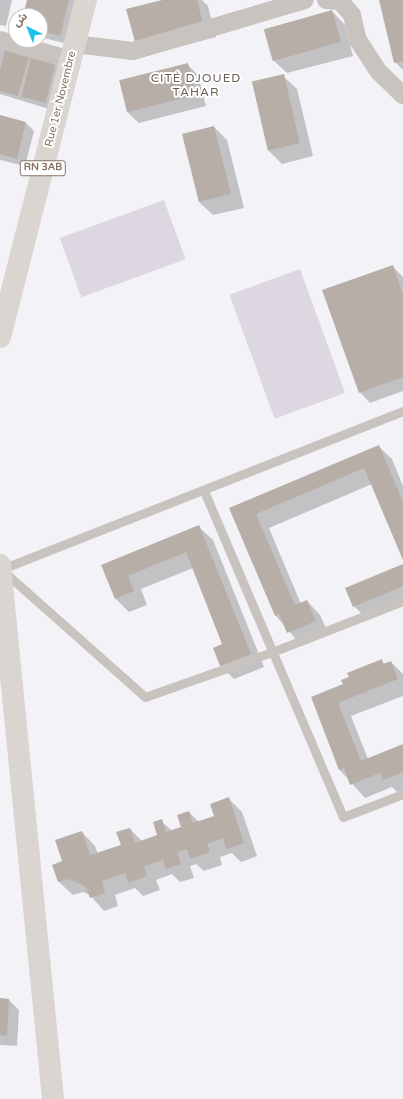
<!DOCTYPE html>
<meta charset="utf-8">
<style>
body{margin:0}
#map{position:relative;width:403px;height:1099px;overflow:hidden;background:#f3f3f7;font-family:"Varela Round","Noto Sans Arabic",sans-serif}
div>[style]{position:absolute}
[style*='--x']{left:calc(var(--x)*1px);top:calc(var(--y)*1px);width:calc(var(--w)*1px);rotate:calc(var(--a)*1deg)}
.green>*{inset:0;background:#ddd7e1;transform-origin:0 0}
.shadow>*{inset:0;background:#0003}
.building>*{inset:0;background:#b7aea8;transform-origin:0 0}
.service>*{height:9px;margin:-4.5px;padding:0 4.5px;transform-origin:4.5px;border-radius:4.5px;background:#c8c3bf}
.minor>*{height:18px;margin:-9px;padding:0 9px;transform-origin:9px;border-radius:9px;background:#c8c3bf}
.secondary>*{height:22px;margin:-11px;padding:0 11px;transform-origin:11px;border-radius:11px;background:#dbd5d1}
.primary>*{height:22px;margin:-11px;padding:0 11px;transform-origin:11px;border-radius:11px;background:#dbd5d1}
span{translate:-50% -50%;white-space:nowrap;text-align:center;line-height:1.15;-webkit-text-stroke:4px #fff;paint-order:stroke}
.shield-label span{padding:1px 3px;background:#fff;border:1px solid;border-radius:3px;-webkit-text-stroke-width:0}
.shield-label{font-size:10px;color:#867365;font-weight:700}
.street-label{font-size:11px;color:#867365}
.neighbourhood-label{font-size:12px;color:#6a5d53;letter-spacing:1px}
.north{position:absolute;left:8px;top:8px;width:40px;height:40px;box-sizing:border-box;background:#fff;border:1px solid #cfc7c1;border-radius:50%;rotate:317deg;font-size:11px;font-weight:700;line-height:16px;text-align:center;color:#867365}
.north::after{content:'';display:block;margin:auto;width:14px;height:18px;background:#21bfea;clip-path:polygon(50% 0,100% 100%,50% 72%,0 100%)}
</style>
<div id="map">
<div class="green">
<i style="left:164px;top:200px;width:63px;height:111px;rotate:70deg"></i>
<i style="left:300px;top:269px;width:132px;height:75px;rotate:70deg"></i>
</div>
<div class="shadow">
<i style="clip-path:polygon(0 0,12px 0,6px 26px,0 25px)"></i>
<i style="clip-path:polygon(28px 0,75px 0,68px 44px,40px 37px,40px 16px,24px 16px)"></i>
<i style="clip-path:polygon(166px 0,202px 0,208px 6px,216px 37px,149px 55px)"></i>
<i style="clip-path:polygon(380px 0,403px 0,403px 70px,395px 62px)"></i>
<i style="clip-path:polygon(332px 11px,345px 25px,353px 56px,287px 73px,273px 60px,265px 29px)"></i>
<i style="clip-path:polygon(0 46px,61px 67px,49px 109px,0 94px)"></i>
<i style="clip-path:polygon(187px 64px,198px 75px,206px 106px,139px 123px,128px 113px,120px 82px)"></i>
<i style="clip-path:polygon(283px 76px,297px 89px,313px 156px,282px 164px,269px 151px)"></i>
<i style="clip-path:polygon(0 116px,26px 123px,34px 131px,25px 166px,0 160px)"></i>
<i style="clip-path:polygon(214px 127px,227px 140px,244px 208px,213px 215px,199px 202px,183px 134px)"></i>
<i style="clip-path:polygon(392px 266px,403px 277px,403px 391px,370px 403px,360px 392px)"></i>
<i style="clip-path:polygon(378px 446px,392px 459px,403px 486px,403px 557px,372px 484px,269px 528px,301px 604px,307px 601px,320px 615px,329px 635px,302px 646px,276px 616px,230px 508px)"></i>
<i style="clip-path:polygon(199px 527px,213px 540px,264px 667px,234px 679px,221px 666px,224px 645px,193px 568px,141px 589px,147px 605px,129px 612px,116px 599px,103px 565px)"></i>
<i style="clip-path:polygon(403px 565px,403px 605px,368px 620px,354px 606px)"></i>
<i style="clip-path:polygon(382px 661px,385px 664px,391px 662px,403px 674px,403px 696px,351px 716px,368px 759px,403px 745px,403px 790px,397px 792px,392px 787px,365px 798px,339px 769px,312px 697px,344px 685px)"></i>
<i style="clip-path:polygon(229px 799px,242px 812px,257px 856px,241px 862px,232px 853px,220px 857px,222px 865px,204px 871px,196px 864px,190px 866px,194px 878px,180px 882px,172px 874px,156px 880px,160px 890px,143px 896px,135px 888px,115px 895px,118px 906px,104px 911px,90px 895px,83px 892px,73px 895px,59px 882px,64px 862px,82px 832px,95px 846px,98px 854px,122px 845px,130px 829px,142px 841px,158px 836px,161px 821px,172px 831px,182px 828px,189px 812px,199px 822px,215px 817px)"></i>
<i style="clip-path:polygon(0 999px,9px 1000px,19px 1010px,17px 1046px,0 1045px)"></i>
</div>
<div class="building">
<i style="clip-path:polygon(27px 0,69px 0,60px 36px,40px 31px,40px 16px,23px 16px)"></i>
<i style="clip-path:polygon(162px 0,197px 0,203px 24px,135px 42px,126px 9px)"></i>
<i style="clip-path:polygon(379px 0,403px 0,403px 61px,394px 63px)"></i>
<i style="left:332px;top:10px;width:33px;height:71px;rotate:74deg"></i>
<i style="clip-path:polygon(6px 46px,30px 53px,18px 96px,0 91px,0 71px)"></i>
<i style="left:32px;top:54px;width:25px;height:44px;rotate:14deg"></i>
<i style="left:188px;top:63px;width:33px;height:71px;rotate:76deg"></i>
<i style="left:284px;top:74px;width:71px;height:33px;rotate:77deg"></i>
<i style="clip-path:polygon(0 115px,26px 122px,17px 159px,0 154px)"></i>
<i style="left:214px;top:126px;width:70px;height:33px;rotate:76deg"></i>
<i style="clip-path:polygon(393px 265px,403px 294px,403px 377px,359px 393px,322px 290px)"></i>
<i style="clip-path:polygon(379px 445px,403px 502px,403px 560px,364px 468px,256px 514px,295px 605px,307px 600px,316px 621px,287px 633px,279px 614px,275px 616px,229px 508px)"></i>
<i style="clip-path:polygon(199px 525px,251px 654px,220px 666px,213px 648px,222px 644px,186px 552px,128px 576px,134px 591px,115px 599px,101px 565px)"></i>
<i style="clip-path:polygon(403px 564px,403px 586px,353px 607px,345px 588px)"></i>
<i style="clip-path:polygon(382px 659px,383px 664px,391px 661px,398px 679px,338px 703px,361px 761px,403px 744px,403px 772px,383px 780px,380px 773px,350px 785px,344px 768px,339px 770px,311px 697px,343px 684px,341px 680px,349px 677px,347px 673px)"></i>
<i style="clip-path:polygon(229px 797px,244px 843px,226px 849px,223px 838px,207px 844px,210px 852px,190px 859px,187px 849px,177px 852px,181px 864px,166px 869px,163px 860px,144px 866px,147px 876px,128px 883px,125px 873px,102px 881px,105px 893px,90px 898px,86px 887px,69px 879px,58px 882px,52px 865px,62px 861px,55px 840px,82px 831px,90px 855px,121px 845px,116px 832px,130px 828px,135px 843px,157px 835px,153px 822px,162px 819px,166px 832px,181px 827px,177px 815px,189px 811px,193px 823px,214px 816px,210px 804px)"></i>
<i style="clip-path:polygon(0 998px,9px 999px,7px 1036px,0 1035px)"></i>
</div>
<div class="service">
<i style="--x:403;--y:411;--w:432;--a:158.5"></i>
<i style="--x:1;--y:569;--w:193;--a:41.6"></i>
<i style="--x:145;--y:697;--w:135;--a:-19.5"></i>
<i style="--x:272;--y:652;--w:141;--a:-21.3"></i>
<i style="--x:204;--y:491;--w:354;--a:66.9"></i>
<i style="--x:343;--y:817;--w:64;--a:-21"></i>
</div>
<div class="minor">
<i style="--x:326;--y:0;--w:14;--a:4"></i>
<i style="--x:340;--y:1;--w:18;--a:49"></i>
<i style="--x:352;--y:15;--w:26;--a:77"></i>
<i style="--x:358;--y:40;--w:38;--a:57"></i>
<i style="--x:379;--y:72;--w:33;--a:44"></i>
<i style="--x:0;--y:40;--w:74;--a:15.7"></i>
<i style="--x:75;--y:44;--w:58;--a:6.9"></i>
<i style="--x:133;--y:51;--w:179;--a:-16.5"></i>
</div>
<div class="secondary">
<i style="--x:0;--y:565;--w:537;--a:84.33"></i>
</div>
<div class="primary">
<i style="--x:0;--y:337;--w:348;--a:-75.7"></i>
</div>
<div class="shield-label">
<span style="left:43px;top:168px">RN 3AB</span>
</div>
<div class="street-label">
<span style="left:61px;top:99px;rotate:-76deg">Rue 1er Novembre</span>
</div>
<div class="neighbourhood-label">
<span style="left:196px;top:86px">CITÉ DJOUED<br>TAHAR</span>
</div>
<div class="north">ش</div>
</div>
